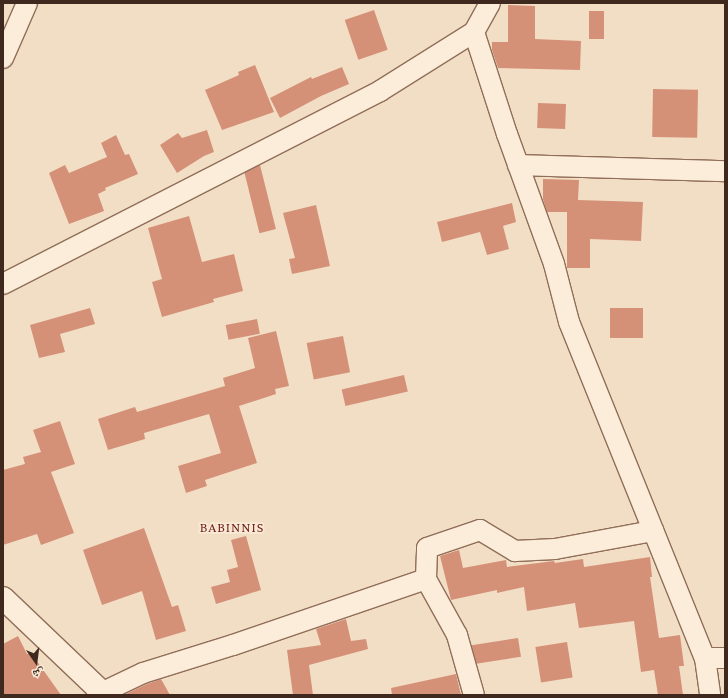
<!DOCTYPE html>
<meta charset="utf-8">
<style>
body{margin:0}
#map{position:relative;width:728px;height:698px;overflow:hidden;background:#f2dec5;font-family:"Crimson Pro","Noto Naskh Arabic",serif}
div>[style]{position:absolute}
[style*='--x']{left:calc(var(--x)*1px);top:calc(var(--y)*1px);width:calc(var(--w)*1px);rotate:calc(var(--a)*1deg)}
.building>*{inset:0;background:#d49178;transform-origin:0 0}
.roads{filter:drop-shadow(1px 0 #906e59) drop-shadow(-1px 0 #906e59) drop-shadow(0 1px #906e59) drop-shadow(0 -1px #906e59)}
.minor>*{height:20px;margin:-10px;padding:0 10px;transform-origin:10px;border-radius:10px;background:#fcedda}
.tertiary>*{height:22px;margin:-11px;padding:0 11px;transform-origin:11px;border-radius:11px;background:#fcedda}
span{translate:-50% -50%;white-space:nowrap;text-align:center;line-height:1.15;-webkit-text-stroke:3.5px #f9ead6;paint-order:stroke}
.quarter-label{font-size:14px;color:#701f19;letter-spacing:1px}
.frame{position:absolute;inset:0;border:4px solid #3f291e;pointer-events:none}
.north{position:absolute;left:16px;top:642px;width:40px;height:40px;-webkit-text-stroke:3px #f9ead6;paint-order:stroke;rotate:166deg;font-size:11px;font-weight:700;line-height:16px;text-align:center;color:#3f291e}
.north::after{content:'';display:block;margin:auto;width:14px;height:18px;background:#3f291e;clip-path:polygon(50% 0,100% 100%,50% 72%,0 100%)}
</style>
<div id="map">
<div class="building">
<i style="clip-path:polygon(508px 5px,535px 6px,535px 39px,581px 41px,580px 70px,498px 68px,492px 50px,492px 42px,508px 42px)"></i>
<i style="left:374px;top:10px;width:42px;height:31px;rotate:71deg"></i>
<i style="left:589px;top:11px;width:15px;height:28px"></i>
<i style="clip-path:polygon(255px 65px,274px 112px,222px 130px,205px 90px,239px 75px,238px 72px)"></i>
<i style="clip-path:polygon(342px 67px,349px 84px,321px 96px,280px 118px,270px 98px,311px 77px,312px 79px)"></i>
<i style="left:653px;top:89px;width:45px;height:48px;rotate:1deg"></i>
<i style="left:538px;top:103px;width:28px;height:25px;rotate:2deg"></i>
<i style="clip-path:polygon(207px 130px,214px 152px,204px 156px,177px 173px,160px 145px,178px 133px,182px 138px)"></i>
<i style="clip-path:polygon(116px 135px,125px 155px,129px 154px,138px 174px,105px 188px,106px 190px,98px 194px,104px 211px,69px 224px,49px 173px,65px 165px,69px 173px,107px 157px,101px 143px)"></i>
<i style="left:260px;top:165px;width:66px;height:17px;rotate:76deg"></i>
<i style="clip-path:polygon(543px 179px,579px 180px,578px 200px,643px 202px,641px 241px,590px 239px,590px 268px,567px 268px,567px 212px,547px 212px,543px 199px)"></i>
<i style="clip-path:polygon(512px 203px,516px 222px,503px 226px,509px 249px,487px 255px,480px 232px,442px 242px,437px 222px)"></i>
<i style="clip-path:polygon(316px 205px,330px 266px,292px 274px,289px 259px,295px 258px,283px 213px)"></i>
<i style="clip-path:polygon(189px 216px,202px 262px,234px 254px,243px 291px,213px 299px,214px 302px,162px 317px,152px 282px,162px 279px,148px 228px)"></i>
<i style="clip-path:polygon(90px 308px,95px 324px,60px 334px,65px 352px,39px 358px,30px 325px)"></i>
<i style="left:610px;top:308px;width:33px;height:30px"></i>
<i style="left:257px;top:319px;width:15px;height:32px;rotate:79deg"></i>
<i style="clip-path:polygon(276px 331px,289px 386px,275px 389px,276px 394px,239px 406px,257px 463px,205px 480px,207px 486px,186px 493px,178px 466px,221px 453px,209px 414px,144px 433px,145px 439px,108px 450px,98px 419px,135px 407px,137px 412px,225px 386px,223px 378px,255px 368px,248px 338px)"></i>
<i style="left:343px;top:336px;width:37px;height:37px;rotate:79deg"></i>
<i style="left:404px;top:375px;width:17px;height:64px;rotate:77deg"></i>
<i style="clip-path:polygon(60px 421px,75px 464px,51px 472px,74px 533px,41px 545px,37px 534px,3px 545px,3px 470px,25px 464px,23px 457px,41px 452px,33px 430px)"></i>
<i style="clip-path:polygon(144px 528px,172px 607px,178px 605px,186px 631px,156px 640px,142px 591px,102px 605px,83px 550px)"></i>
<i style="clip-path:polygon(246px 536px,261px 590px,216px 604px,211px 587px,230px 582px,227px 570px,238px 567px,231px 540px)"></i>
<i style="clip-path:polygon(459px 550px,463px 568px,506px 560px,507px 567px,554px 561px,555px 563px,583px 559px,584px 567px,650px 557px,652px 577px,650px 577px,659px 638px,680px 635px,684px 666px,679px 666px,683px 695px,658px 695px,654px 670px,641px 672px,634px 621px,579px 628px,575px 603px,527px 611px,524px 587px,497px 593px,497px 590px,451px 600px,440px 556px)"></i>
<i style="clip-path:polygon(346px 619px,351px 641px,366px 639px,368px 649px,309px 665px,313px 695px,293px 695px,287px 650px,321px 645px,316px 629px)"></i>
<i style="clip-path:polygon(18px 636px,27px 654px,30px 653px,39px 664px,61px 695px,3px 695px,3px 644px)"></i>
<i style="left:518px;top:638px;width:19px;height:47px;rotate:81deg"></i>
<i style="left:567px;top:642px;width:36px;height:32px;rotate:81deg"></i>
<i style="clip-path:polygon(456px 674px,461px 695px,392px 695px,391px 688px)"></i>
<i style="clip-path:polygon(161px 679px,170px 695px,124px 695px,147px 684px)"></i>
</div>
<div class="roads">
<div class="minor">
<i style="--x:474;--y:32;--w:107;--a:72.1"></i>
<i style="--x:507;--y:134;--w:138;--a:70.1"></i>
<i style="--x:554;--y:264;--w:60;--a:75.5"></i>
<i style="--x:569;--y:322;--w:362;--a:68"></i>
<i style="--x:705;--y:658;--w:37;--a:82"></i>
<i style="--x:3;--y:58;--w:60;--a:-66.4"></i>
<i style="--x:518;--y:165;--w:207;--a:1.7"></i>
<i style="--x:3;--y:284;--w:424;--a:-27.1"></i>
<i style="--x:380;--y:91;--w:111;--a:-32.1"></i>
<i style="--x:474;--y:32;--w:33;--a:-61"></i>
<i style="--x:426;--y:579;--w:64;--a:61"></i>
<i style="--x:457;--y:635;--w:62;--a:74.2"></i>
<i style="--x:705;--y:658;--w:20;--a:0"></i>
<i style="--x:97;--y:695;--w:51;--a:-25.6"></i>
<i style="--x:143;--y:673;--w:94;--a:-17.3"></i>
<i style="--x:233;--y:645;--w:204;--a:-18.9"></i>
<i style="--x:426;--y:579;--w:31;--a:-88"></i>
<i style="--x:427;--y:548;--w:56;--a:-18.8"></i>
<i style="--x:480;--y:530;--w:41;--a:31"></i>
<i style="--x:515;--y:551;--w:40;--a:-2.9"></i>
<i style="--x:555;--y:549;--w:100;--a:-10.4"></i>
</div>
<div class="tertiary">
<i style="--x:3;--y:598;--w:141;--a:43.6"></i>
</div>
</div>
<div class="quarter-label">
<span style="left:232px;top:527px">BABINNIS</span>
</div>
<div class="frame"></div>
<div class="north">ش</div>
</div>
